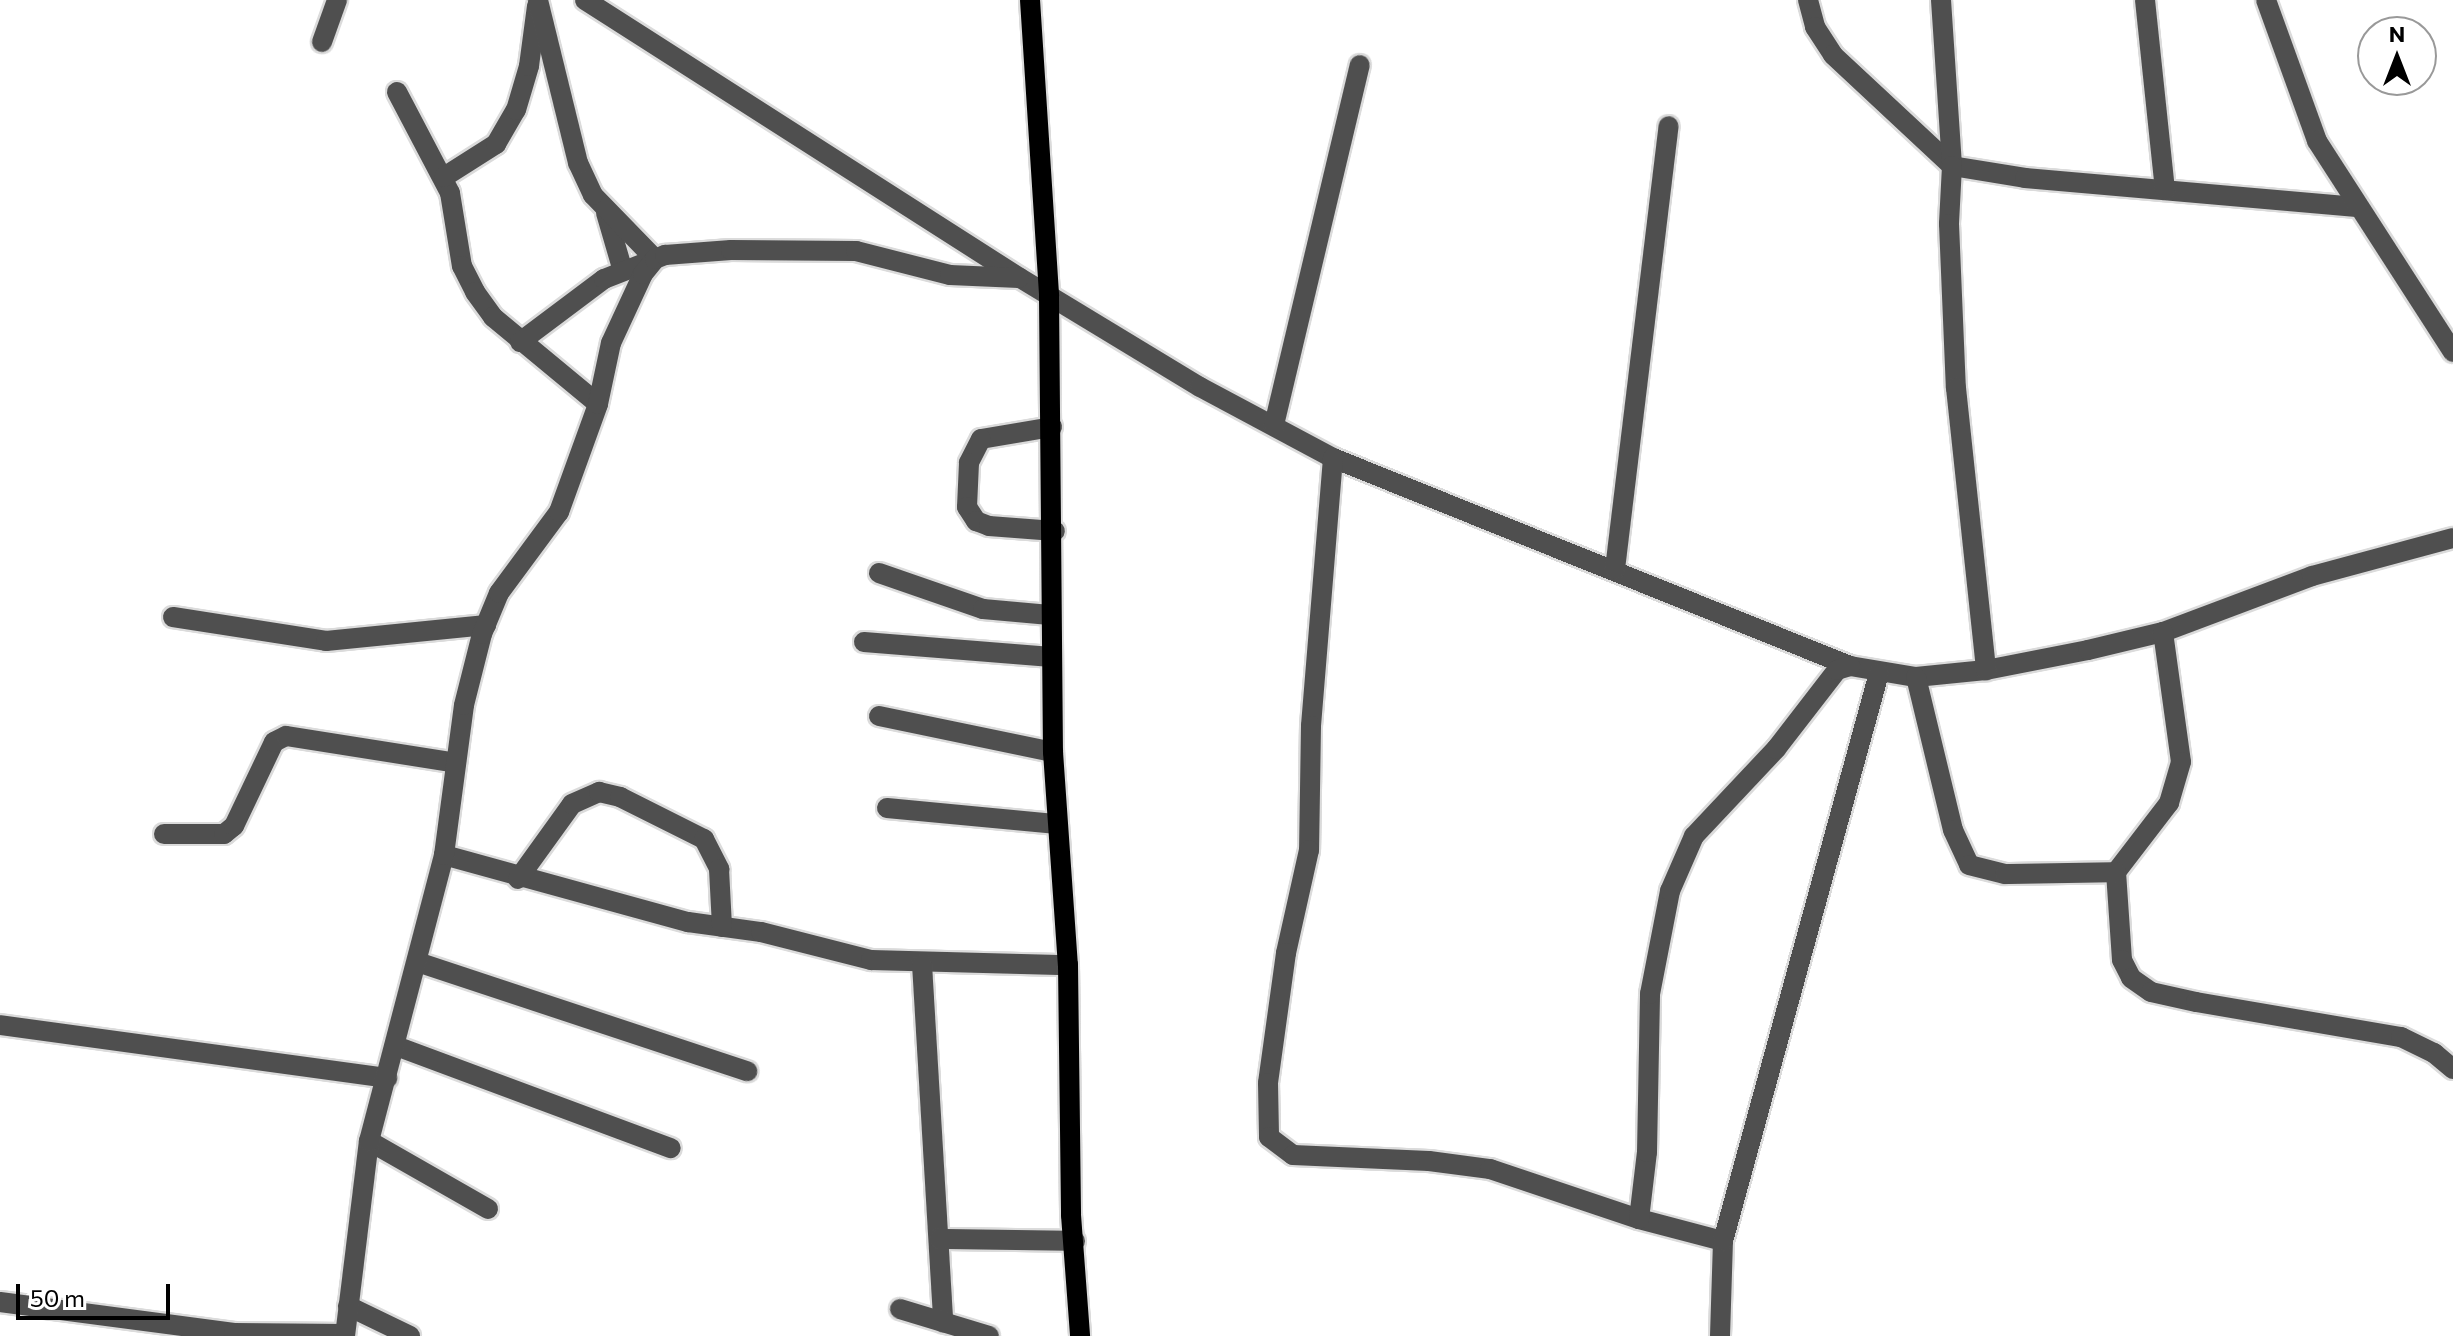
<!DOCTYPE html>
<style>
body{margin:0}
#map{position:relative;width:2453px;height:1336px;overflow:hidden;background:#fff;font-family:Commissioner,sans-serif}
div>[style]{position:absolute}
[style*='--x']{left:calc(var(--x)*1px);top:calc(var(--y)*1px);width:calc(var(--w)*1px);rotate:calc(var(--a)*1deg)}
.roads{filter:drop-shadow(2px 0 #dbdbdb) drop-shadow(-2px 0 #dbdbdb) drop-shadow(0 2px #dbdbdb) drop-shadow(0 -2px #dbdbdb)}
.minor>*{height:20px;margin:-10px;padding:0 10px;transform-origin:10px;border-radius:10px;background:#4f4f4f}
.major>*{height:20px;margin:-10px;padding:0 10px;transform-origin:10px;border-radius:10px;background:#000}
span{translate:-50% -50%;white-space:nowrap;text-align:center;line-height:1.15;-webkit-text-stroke:6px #fff;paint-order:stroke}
.north{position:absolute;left:2357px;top:16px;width:80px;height:80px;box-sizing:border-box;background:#fff;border:2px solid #999;border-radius:50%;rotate:0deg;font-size:22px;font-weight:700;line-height:32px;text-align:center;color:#000}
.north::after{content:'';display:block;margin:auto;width:28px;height:36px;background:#000;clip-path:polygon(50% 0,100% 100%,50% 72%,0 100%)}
.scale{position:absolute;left:16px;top:1284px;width:154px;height:36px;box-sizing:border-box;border:4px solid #000;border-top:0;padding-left:10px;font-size:24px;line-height:28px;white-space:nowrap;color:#000;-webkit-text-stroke:6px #fff;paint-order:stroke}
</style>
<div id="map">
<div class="roads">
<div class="minor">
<i style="--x:585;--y:0;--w:516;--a:32.58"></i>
<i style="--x:1020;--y:278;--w:210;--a:31.2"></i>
<i style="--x:1200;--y:387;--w:151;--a:28.1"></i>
<i style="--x:1333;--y:458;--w:557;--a:21.92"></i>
<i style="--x:1850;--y:666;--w:67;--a:9.5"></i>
<i style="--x:1916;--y:677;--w:70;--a:-5.7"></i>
<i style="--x:1986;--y:670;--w:104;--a:-11.1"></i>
<i style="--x:2088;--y:650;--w:77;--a:-13.5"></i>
<i style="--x:2163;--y:632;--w:159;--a:-20.6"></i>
<i style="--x:2312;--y:576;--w:146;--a:-15.1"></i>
<i style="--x:1808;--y:0;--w:28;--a:75"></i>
<i style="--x:1815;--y:27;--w:33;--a:57"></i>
<i style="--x:1833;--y:55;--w:163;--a:43"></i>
<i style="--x:1952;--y:166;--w:74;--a:9.3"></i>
<i style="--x:2025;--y:178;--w:333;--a:5"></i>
<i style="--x:1941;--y:0;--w:166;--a:86.2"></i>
<i style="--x:1952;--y:166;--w:58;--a:93"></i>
<i style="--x:1949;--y:224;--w:164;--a:87.6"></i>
<i style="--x:1956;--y:388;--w:284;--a:83.9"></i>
<i style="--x:2145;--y:0;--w:191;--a:84"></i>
<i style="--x:2266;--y:0;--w:150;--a:70.1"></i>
<i style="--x:2317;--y:141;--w:251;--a:57.2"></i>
<i style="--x:322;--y:42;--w:45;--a:-70.3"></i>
<i style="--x:397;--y:92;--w:114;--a:62.3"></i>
<i style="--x:450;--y:193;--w:74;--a:80.7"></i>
<i style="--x:462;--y:266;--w:29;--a:63"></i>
<i style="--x:475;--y:292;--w:31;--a:54"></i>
<i style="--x:493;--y:317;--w:136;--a:39.6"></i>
<i style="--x:444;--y:177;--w:62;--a:-32.4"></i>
<i style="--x:496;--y:144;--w:39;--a:-60"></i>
<i style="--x:516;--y:110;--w:46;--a:-73.5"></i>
<i style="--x:529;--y:66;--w:61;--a:-82.4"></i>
<i style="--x:606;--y:213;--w:60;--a:73.7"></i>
<i style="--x:520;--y:342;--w:105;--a:-36.9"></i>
<i style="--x:604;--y:279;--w:55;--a:-21.4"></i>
<i style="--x:655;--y:259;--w:89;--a:-134.1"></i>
<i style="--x:593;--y:195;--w:35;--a:-115"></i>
<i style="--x:578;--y:163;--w:168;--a:-103.8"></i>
<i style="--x:1274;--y:425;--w:370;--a:-76.6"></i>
<i style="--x:1052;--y:427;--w:72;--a:170.4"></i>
<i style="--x:981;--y:439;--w:27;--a:117"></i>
<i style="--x:969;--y:463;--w:44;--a:92.6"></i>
<i style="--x:967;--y:507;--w:17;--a:57"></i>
<i style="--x:976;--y:521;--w:14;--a:21"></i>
<i style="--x:989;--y:526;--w:66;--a:4.3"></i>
<i style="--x:1333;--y:458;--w:269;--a:94.7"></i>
<i style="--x:1311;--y:726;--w:124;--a:90.9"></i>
<i style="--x:1309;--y:850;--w:106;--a:102.6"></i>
<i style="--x:1286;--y:953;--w:131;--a:97.9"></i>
<i style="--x:1268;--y:1083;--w:54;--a:88.9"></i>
<i style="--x:1269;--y:1137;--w:30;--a:37"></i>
<i style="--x:1293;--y:1155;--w:136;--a:2.5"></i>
<i style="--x:1429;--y:1161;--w:62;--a:7.5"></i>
<i style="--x:1490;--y:1169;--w:157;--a:18.6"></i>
<i style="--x:1639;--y:1219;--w:87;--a:14.7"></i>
<i style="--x:1615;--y:569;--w:446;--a:-83.1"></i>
<i style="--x:879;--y:573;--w:110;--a:19.1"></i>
<i style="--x:983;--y:609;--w:67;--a:5.1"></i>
<i style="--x:173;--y:617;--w:155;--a:8.9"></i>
<i style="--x:326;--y:641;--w:161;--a:-5.7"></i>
<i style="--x:2163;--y:632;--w:131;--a:82.1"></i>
<i style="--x:2181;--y:762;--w:43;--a:106.3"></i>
<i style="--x:2169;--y:803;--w:87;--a:127.5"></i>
<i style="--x:2116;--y:872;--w:88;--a:86.1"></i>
<i style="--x:2122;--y:960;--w:20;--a:63"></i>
<i style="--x:2131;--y:978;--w:24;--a:35"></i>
<i style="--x:2151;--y:992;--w:46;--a:12.5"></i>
<i style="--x:2196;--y:1002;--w:208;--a:9.7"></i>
<i style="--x:2401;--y:1037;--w:37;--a:26"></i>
<i style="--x:2434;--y:1053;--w:25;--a:40"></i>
<i style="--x:864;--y:642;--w:188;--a:4.6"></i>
<i style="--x:1916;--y:677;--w:157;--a:76.4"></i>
<i style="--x:1953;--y:830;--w:38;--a:65"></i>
<i style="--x:1969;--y:865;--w:37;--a:14"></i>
<i style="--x:2005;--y:874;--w:111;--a:-1"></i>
<i style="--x:879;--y:716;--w:178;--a:11.7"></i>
<i style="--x:887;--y:808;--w:171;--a:5.4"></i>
<i style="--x:164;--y:834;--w:60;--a:0"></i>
<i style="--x:224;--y:834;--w:13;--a:-39"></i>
<i style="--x:234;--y:826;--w:93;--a:-64.5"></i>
<i style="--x:274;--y:742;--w:13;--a:-27"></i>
<i style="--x:286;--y:736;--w:172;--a:9"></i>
<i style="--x:444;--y:855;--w:253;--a:15.4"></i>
<i style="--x:688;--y:922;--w:74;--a:7.8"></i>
<i style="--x:761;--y:932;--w:114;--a:14.3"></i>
<i style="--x:871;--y:960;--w:197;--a:1.5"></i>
<i style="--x:518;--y:879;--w:92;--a:-54.2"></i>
<i style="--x:572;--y:804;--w:30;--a:-24"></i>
<i style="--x:599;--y:792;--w:22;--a:13"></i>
<i style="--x:620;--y:797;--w:94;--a:26.6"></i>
<i style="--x:704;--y:839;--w:34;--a:63"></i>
<i style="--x:719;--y:869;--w:58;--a:87"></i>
<i style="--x:417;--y:962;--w:348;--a:18.3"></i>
<i style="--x:922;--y:964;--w:359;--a:86.6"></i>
<i style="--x:0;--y:1025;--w:391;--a:7.8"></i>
<i style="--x:396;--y:1046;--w:293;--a:20.4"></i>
<i style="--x:369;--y:1141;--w:137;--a:29.7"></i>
<i style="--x:1639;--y:1219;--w:67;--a:-83.2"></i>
<i style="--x:1647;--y:1152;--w:158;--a:-88.9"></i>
<i style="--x:1650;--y:994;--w:105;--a:-79"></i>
<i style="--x:1670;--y:891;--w:60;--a:-66.4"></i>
<i style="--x:1694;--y:836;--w:120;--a:-46.7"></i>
<i style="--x:1776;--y:749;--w:100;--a:-52.3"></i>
<i style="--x:1837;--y:670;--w:14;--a:-17"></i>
<i style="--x:939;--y:1239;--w:136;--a:0.8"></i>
<i style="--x:0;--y:1302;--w:236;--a:7.5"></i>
<i style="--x:234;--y:1333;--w:111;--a:0.5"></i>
<i style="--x:348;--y:1306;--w:69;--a:25.8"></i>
<i style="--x:900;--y:1309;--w:93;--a:16.9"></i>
<i style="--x:345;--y:1336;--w:196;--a:-83"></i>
<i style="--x:369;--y:1141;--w:296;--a:-75.3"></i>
<i style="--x:444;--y:855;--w:151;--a:-82.4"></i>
<i style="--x:464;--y:705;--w:73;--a:-75.8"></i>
<i style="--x:482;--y:634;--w:44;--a:-67.5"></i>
<i style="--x:499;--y:593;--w:101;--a:-53.5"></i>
<i style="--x:559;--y:512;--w:115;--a:-70.1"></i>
<i style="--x:598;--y:404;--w:62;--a:-78"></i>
<i style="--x:611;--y:343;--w:76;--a:-65.1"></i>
<i style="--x:643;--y:274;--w:19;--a:-51"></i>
<i style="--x:655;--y:259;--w:11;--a:-22"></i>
<i style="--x:665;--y:255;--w:66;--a:-4.3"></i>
<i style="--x:731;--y:250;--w:125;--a:0.5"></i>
<i style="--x:856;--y:251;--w:97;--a:14.3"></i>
<i style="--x:950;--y:275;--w:69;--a:2.5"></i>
<i style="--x:1720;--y:1336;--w:95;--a:-88.2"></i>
<i style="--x:1723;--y:1241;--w:589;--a:-74.64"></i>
</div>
<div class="major">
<i style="--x:1030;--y:0;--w:297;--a:86.3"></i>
<i style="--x:1049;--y:296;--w:456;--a:89.5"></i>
<i style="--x:1053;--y:752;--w:214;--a:86"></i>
<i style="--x:1068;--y:965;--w:250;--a:89.3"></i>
<i style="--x:1071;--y:1215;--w:121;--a:85.7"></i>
</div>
</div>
<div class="north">N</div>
<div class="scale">50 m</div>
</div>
